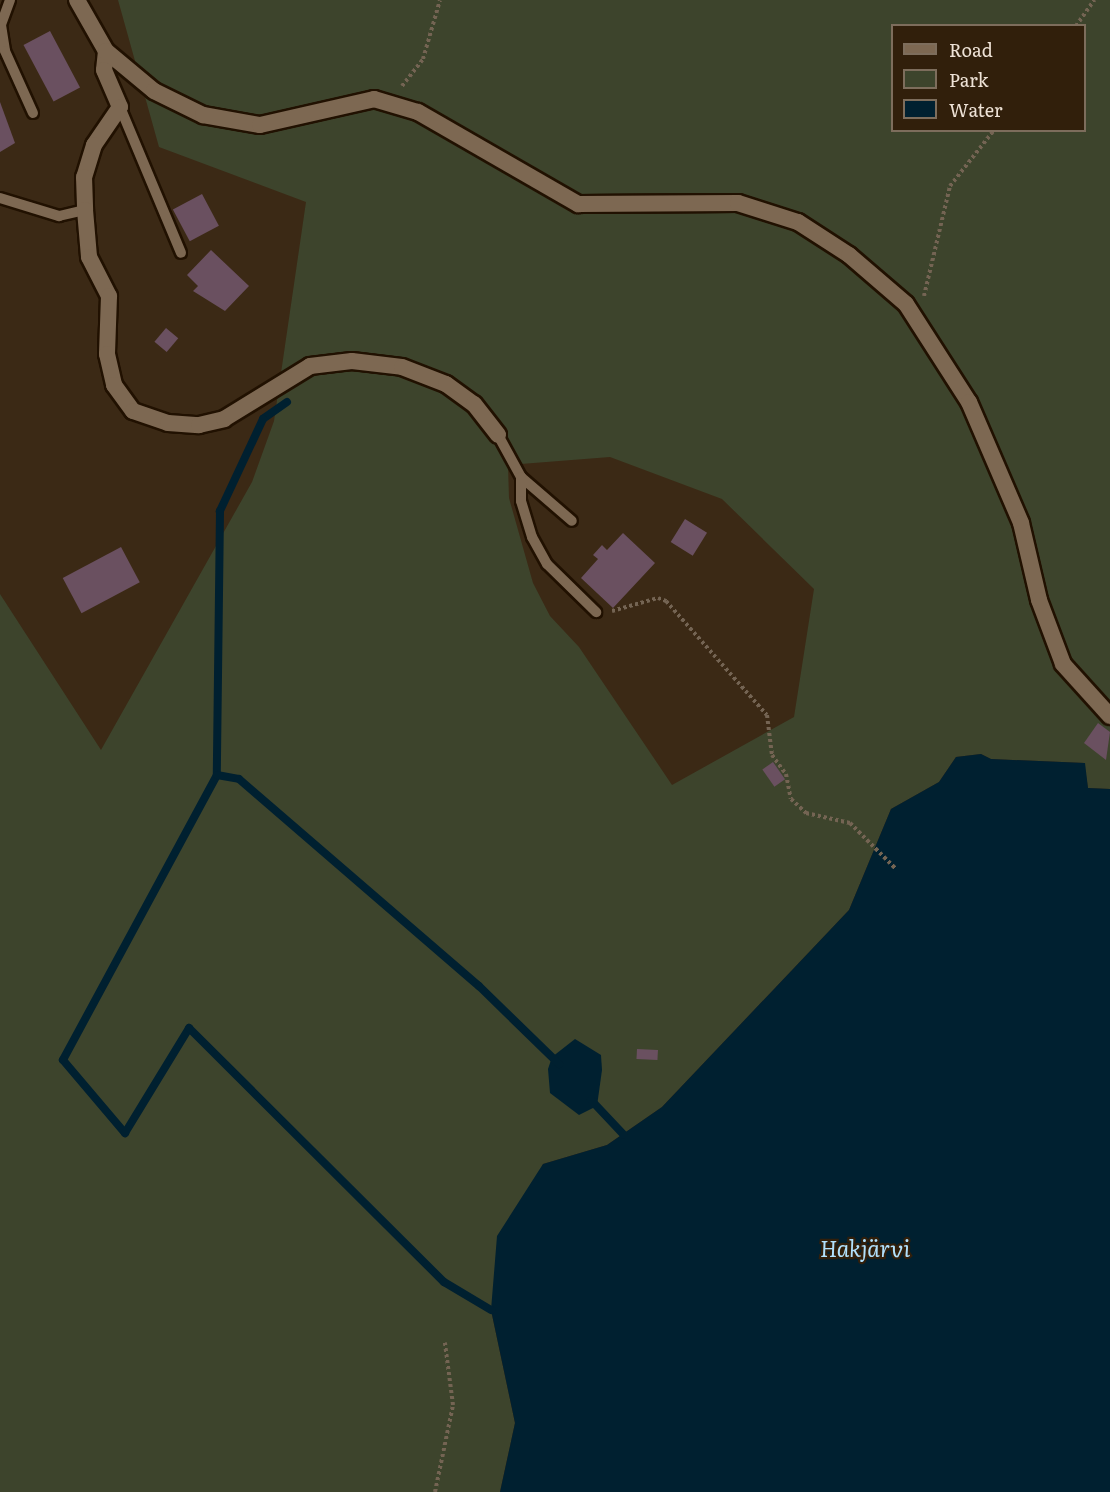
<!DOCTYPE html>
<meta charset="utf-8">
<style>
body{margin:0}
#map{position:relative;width:1110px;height:1492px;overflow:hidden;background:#3b2915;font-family:Literata,serif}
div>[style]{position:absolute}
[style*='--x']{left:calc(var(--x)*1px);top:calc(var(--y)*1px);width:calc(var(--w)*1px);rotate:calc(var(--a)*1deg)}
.green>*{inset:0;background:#3d442c}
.water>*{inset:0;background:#002030}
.stream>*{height:8px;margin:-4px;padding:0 4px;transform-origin:4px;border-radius:4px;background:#002030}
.building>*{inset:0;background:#6a5060;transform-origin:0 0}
.path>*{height:4px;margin-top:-2px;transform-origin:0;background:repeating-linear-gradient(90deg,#746453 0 3px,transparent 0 6px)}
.roads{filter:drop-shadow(2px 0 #211101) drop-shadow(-2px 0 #211101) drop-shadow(0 2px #211101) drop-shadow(0 -2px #211101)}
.service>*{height:10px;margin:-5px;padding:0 5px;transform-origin:5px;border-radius:5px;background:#7d6852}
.minor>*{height:16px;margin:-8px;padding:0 8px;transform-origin:8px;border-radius:8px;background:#7d6852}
span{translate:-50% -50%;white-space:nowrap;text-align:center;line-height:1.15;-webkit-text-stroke:4.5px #311f0b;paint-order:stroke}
.water-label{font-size:22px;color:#b1e1fd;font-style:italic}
.legend{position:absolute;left:891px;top:24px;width:195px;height:108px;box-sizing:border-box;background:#311f0b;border:2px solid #7d6d5c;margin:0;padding:8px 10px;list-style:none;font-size:18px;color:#eee2d6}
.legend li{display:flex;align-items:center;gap:12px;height:30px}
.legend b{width:30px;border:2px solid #7d6d5c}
</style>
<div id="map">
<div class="green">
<i style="clip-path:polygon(evenodd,118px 0,1110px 0,1110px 789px,1088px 788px,1084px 763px,991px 759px,981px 754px,956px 757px,939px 782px,891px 809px,849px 910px,662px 1107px,607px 1145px,543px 1164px,491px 1310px,515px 1423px,500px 1492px,0 1492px,0 594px,101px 750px,252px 482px,274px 421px,306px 202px,159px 147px,118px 0,892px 26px,1084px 26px,1084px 130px,892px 130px,892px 26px,118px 0,610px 457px,722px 499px,814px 589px,794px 717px,672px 785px,579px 647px,550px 616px,533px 583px,509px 498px,508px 465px,610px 457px)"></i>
</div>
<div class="water">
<i style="clip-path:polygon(981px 754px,991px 759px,1085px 763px,1088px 788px,1110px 789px,1110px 1492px,500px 1492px,515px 1423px,491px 1310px,497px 1236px,543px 1164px,607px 1145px,662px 1107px,849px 910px,891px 809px,939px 782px,956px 757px)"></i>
<i style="clip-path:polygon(575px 1039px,601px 1055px,602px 1070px,597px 1106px,579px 1115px,550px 1093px,548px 1069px,552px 1057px)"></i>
</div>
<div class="stream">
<i style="--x:287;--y:402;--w:29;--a:145"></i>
<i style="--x:263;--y:419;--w:102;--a:115.1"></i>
<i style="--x:220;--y:511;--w:264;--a:90.7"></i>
<i style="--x:217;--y:775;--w:324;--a:118.4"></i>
<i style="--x:63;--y:1060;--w:96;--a:49.7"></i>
<i style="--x:125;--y:1133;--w:123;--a:-58.6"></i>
<i style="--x:189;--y:1028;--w:360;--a:44.9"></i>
<i style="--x:444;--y:1282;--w:55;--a:30.8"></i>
<i style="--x:217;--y:775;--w:22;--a:10"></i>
<i style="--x:239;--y:779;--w:317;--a:40.8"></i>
<i style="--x:479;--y:986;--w:112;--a:44.3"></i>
<i style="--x:591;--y:1100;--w:47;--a:46.7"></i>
</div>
<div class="building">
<i style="left:50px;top:31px;width:64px;height:30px;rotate:62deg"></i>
<i style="clip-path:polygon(0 102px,15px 143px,0 152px)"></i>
<i style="left:202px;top:194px;width:36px;height:33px;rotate:62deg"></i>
<i style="clip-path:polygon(211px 250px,249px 286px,225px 311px,193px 291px,198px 286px,187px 275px)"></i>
<i style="left:166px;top:328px;width:16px;height:18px;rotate:40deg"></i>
<i style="left:685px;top:519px;width:26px;height:27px;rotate:32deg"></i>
<i style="clip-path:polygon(623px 533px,655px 563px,613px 608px,581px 578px,598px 559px,593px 555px,602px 545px,607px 550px)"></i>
<i style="left:121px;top:547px;width:40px;height:66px;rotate:62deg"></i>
<i style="clip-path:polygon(1098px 723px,1110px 732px,1106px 760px,1084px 743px)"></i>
<i style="left:773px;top:762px;width:21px;height:13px;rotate:55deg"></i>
<i style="left:637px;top:1049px;width:21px;height:10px;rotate:3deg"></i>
</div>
<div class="path">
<i style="--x:1076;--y:26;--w:32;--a:-55"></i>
<i style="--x:402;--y:86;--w:34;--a:-52"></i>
<i style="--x:423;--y:59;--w:61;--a:-73.9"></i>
<i style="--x:924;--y:296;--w:113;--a:-76.7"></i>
<i style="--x:950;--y:186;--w:71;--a:-51.8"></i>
<i style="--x:612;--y:611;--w:48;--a:-15.8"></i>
<i style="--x:658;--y:598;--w:9;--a:21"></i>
<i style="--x:666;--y:601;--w:152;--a:48.5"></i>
<i style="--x:767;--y:715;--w:40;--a:82.9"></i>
<i style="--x:772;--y:755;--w:24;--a:54"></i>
<i style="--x:786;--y:774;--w:25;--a:79"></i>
<i style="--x:791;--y:799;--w:21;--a:43"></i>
<i style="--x:806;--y:813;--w:45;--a:12.8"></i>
<i style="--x:850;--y:823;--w:65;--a:45"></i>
<i style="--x:435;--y:1492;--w:89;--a:-78.3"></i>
<i style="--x:453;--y:1405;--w:63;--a:-97.4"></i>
</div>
<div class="roads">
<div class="service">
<i style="--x:10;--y:0;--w:27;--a:110"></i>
<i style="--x:1;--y:25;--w:26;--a:81"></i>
<i style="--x:5;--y:51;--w:68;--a:65.7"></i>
<i style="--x:120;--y:107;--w:158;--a:67.3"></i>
<i style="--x:0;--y:198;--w:62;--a:17"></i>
<i style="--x:59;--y:216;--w:27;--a:-13"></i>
<i style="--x:498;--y:435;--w:48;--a:61.3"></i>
<i style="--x:521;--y:477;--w:67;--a:40.8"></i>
<i style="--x:521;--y:477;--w:24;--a:90"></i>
<i style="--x:521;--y:501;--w:38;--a:73"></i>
<i style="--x:532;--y:537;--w:31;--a:61"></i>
<i style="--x:547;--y:564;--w:69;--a:44.4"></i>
</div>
<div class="minor">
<i style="--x:77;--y:0;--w:59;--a:60.4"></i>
<i style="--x:106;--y:51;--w:19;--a:96"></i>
<i style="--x:104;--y:70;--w:40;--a:66.6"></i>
<i style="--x:120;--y:107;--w:46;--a:124.4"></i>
<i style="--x:94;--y:145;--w:34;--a:107"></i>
<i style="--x:84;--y:177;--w:33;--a:88"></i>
<i style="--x:85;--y:210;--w:47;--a:85.1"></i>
<i style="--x:89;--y:257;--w:44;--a:62.9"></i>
<i style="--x:109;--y:296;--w:58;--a:92"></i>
<i style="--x:107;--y:354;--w:32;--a:77"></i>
<i style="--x:114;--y:385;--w:32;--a:54"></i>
<i style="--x:133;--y:411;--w:37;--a:19"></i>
<i style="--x:168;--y:423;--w:31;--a:4"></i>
<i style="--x:199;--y:425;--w:26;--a:-13"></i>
<i style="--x:224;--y:419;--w:101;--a:-31.6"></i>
<i style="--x:310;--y:366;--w:42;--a:-6.8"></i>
<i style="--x:352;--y:361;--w:50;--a:6.8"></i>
<i style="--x:402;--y:367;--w:47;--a:21.1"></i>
<i style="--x:446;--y:384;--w:34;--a:36"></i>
<i style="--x:474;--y:404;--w:39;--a:52"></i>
<i style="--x:106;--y:51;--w:62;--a:39.8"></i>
<i style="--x:154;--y:91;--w:55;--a:26.1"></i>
<i style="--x:203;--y:115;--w:58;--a:10"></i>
<i style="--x:260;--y:125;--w:117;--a:-12.8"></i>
<i style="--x:374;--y:99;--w:46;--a:16.5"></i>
<i style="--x:418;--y:112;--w:185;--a:29.9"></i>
<i style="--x:578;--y:204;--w:160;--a:-0.4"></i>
<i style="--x:738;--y:203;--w:63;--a:17.6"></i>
<i style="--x:798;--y:222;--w:61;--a:32.9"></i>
<i style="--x:849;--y:255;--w:75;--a:40.7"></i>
<i style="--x:906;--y:304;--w:117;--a:57.3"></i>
<i style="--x:969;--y:402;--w:132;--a:66.7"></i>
<i style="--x:1021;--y:523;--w:79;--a:76.8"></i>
<i style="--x:1039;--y:600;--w:68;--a:69.4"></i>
<i style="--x:1063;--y:664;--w:70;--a:47.9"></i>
</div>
</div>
<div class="water-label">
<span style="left:865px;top:1248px">Hakjärvi</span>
</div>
<ul class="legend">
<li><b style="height:8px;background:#7d6852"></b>Road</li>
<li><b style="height:16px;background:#3d442c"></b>Park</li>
<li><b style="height:16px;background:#002030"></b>Water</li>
</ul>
</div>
